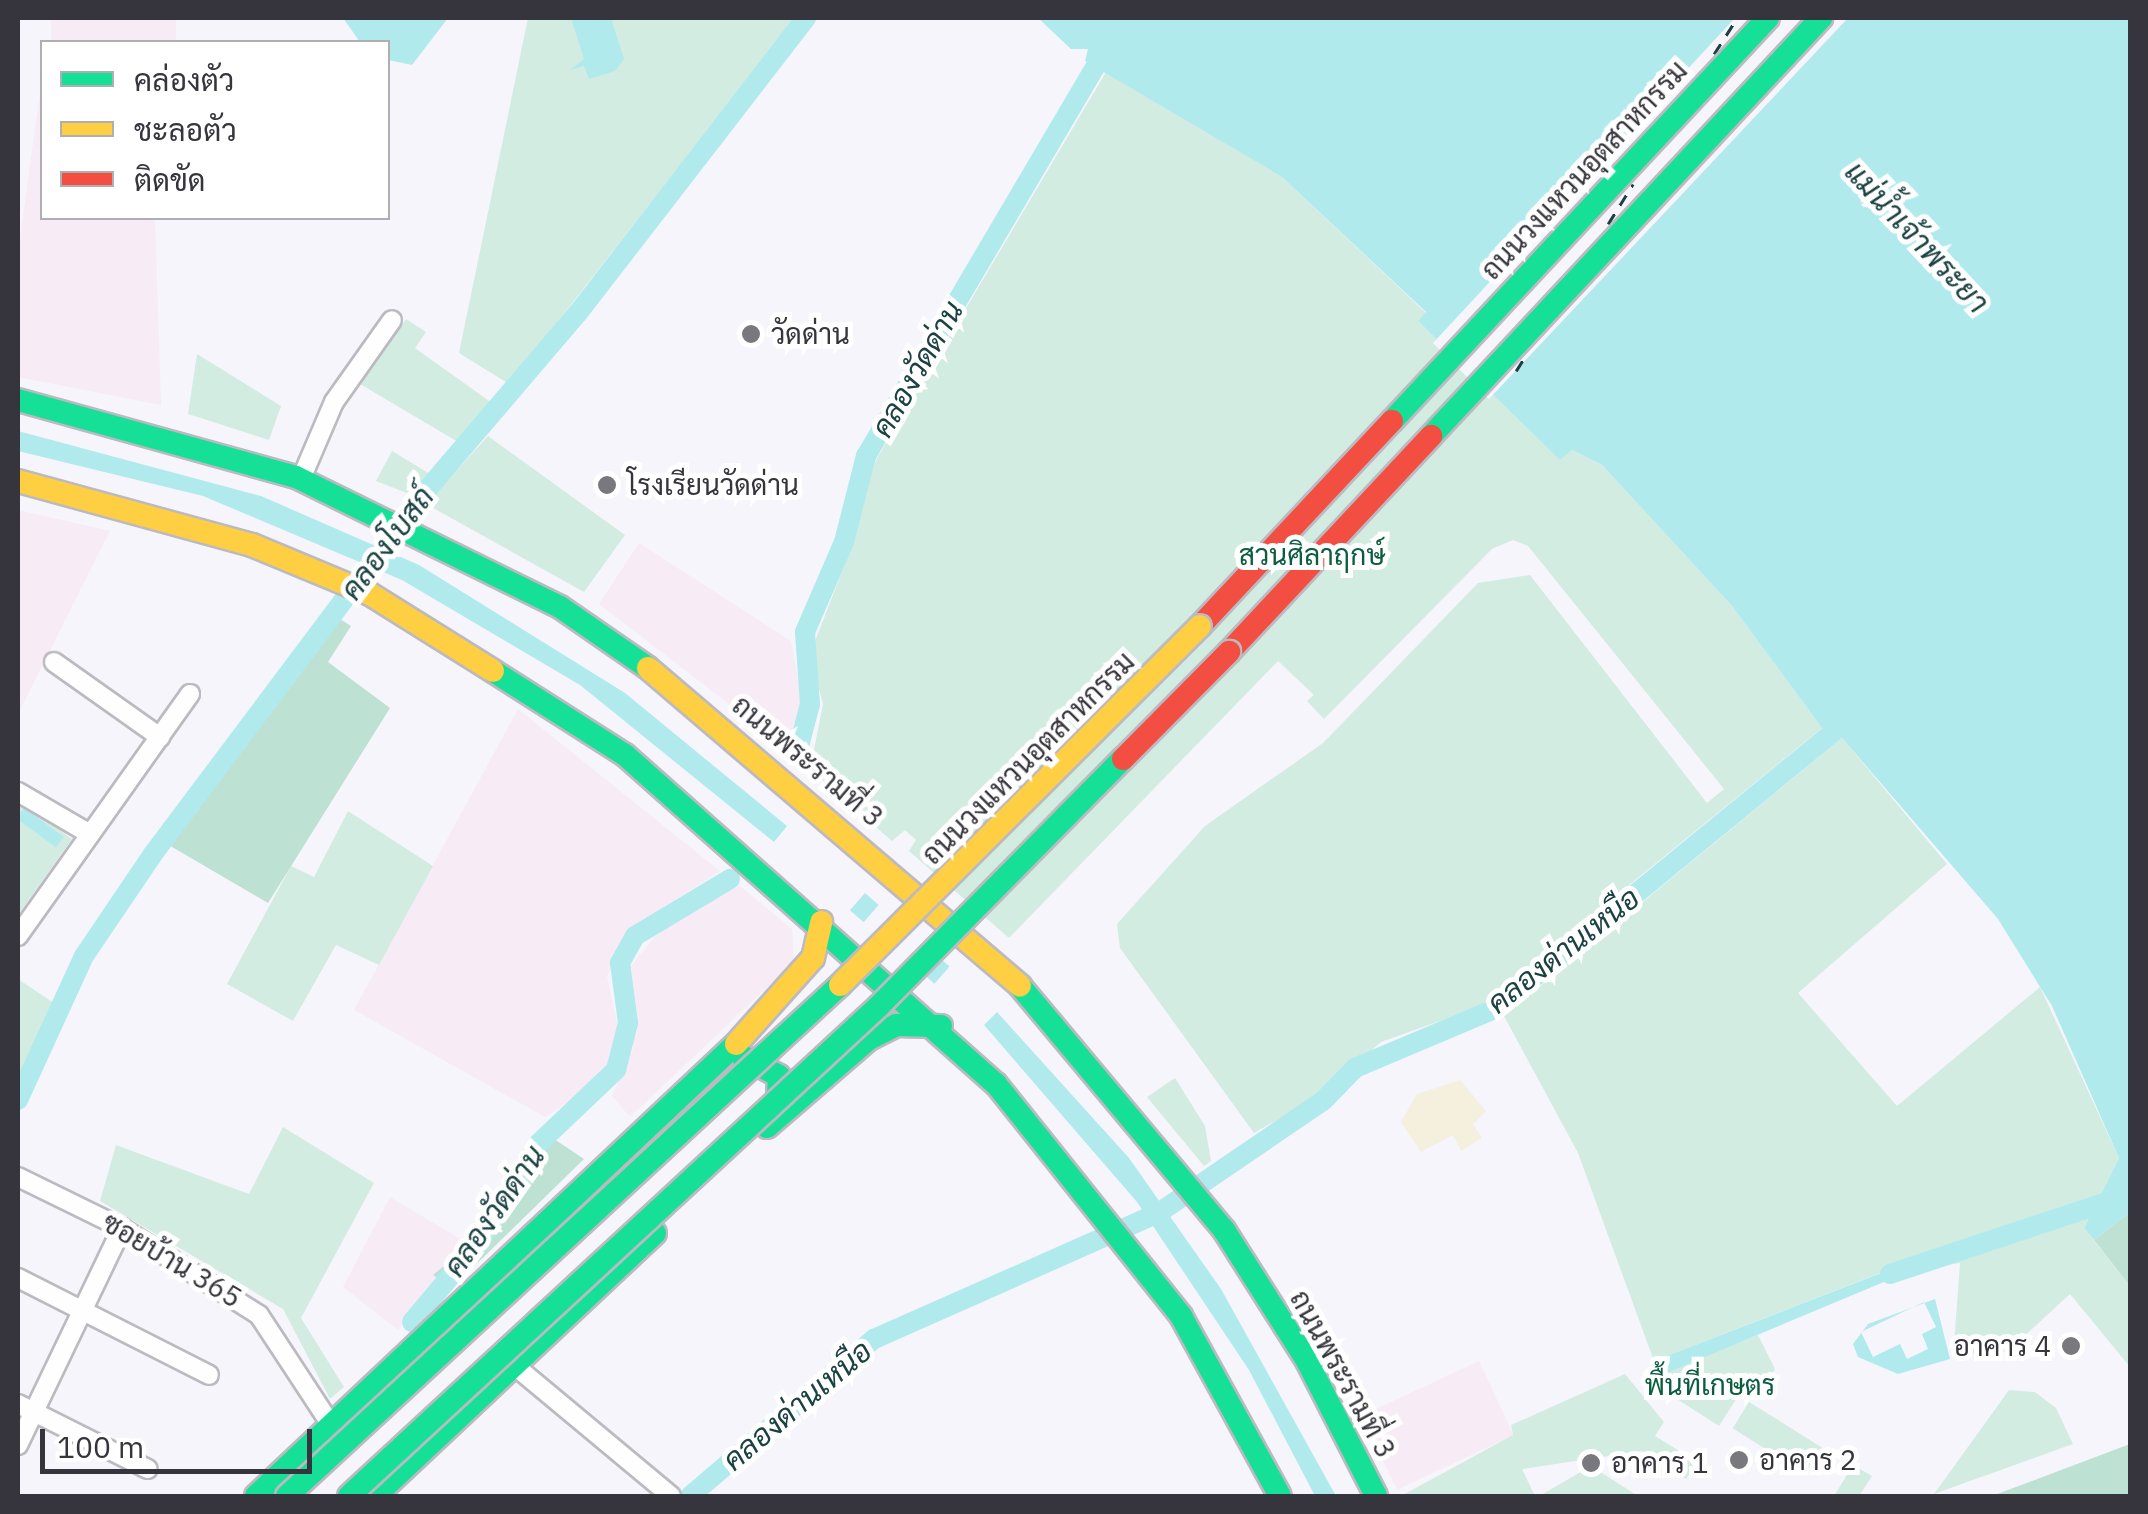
<!DOCTYPE html>
<meta charset="utf-8">
<style>
body{margin:0}
#map{position:relative;width:2148px;height:1514px;overflow:hidden;background:#f6f5fb;font-family:"IBM Plex Sans",Sarabun,sans-serif}
div>[style]{position:absolute}
[style*='--x']{left:calc(var(--x)*1px);top:calc(var(--y)*1px);width:calc(var(--w)*1px);rotate:calc(var(--a)*1deg)}
.commercial>*{inset:0;background:#f7ebf6;transform-origin:0 0}
.green>*{inset:0;background:#d2ece2;transform-origin:0 0}
.forest>*{inset:0;background:#bde1d2}
.sand>*{inset:0;background:#f5efdd}
.water>*{inset:0;background:#b1eaec;transform-origin:0 0}
.pier>*{inset:0;background:#f6f5fb;transform-origin:0 0}
.canal>*{height:20px;margin:-10px;padding:0 10px;transform-origin:10px;border-radius:10px;background:#b1eaec}
.ferry>*{height:2.5px;margin-top:-1.25px;transform-origin:0;background:repeating-linear-gradient(90deg,#1b4142 0 12px,transparent 0 22px)}
.roads{filter:drop-shadow(2px 0 #bcbac0) drop-shadow(-2px 0 #bcbac0) drop-shadow(0 2px #bcbac0) drop-shadow(0 -2px #bcbac0)}
.street>*{height:18px;margin:-9px;padding:0 9px;transform-origin:9px;border-radius:9px;background:#fefefe}
.fast>*{height:22px;margin:-11px;padding:0 11px;transform-origin:11px;border-radius:11px;background:#16e098}
.slow>*{height:22px;margin:-11px;padding:0 11px;transform-origin:11px;border-radius:11px;background:#ffcf43}
.jam>*{height:22px;margin:-11px;padding:0 11px;transform-origin:11px;border-radius:11px;background:#f24e42}
.bridges{filter:drop-shadow(2px 0 #bcbac0) drop-shadow(-2px 0 #bcbac0) drop-shadow(0 2px #bcbac0) drop-shadow(0 -2px #bcbac0)}
.fast-bridge>*{height:22px;margin:-11px;padding:0 11px;transform-origin:11px;border-radius:11px;background:#16e098}
.slow-bridge>*{height:22px;margin:-11px;padding:0 11px;transform-origin:11px;border-radius:11px;background:#ffcf43}
.jam-bridge>*{height:22px;margin:-11px;padding:0 11px;transform-origin:11px;border-radius:11px;background:#f24e42}
.dots>*{width:28px;height:28px;translate:-50% -50%;box-sizing:border-box;border:5px solid #fff;border-radius:50%}
span{translate:-50% -50%;white-space:nowrap;text-align:center;line-height:1.15;-webkit-text-stroke:10px #fff;paint-order:stroke}
.street-label{font-size:28px;color:#36343c}
.poi-label{font-size:28px;color:#36343c}
.left{translate:0 -50%;text-align:left}
.right{translate:-100% -50%;text-align:right}
.park-label{font-size:28px;color:#0c5d40}
.water-label{font-size:30px;color:#1b4142;font-style:italic}
.frame{position:absolute;inset:0;border:20px solid #36343c;pointer-events:none}
.legend{position:absolute;left:40px;top:40px;width:350px;height:180px;box-sizing:border-box;background:#fff;border:2px solid #afaeb1;margin:0;padding:12px 18px;list-style:none;font-size:30px;color:#36343c}
.legend li{display:flex;align-items:center;gap:20px;height:50px}
.legend b{width:50px;border:2px solid #afaeb1}
.scale{position:absolute;left:40px;top:1429px;width:272px;height:45px;box-sizing:border-box;border:5px solid #36343c;border-top:0;padding-left:12px;font-size:30px;line-height:35px;white-space:nowrap;color:#36343c;-webkit-text-stroke:8px #fff;paint-order:stroke}
</style>
<div id="map">
<div class="commercial">
<i style="left:51px;top:18px;width:125px;height:24px"></i>
<i style="clip-path:polygon(42px 78px,42px 218px,155px 218px,161px 405px,18px 377px,18px 252px)"></i>
<i style="clip-path:polygon(18px 510px,110px 531px,18px 714px)"></i>
<i style="clip-path:polygon(639px 543px,791px 641px,803px 706px,790px 751px,599px 604px)"></i>
<i style="clip-path:polygon(518px 709px,720px 871px,634px 926px,607px 976px,619px 1032px,607px 1065px,596px 1084px,545px 1117px,354px 1010px)"></i>
<i style="clip-path:polygon(740px 886px,792px 929px,794px 962px,630px 1117px,612px 1096px,633px 1049px,624px 974px,667px 922px)"></i>
<i style="clip-path:polygon(390px 1197px,464px 1241px,398px 1330px,343px 1287px)"></i>
<i style="left:1479px;top:1361px;width:82px;height:129px;rotate:65deg"></i>
</div>
<div class="green">
<i style="clip-path:polygon(528px 18px,795px 18px,509px 384px,459px 353px)"></i>
<i style="clip-path:polygon(1106px 72px,1282px 177px,1426px 313px,1418px 321px,1560px 459px,1572px 450px,1602px 465px,1732px 606px,1822px 728px,1479px 1007px,1381px 1042px,1321px 1095px,1254px 1133px,1120px 948px,1117px 924px,1205px 826px,1323px 743px,1478px 583px,1530px 575px,1707px 803px,1724px 789px,1528px 546px,1513px 540px,1492px 549px,1324px 719px,1307px 701px,1314px 695px,1278px 661px,1009px 938px,909px 851px,916px 840px,905px 830px,892px 841px,810px 770px,823px 704px,810px 654px,850px 551px,860px 487px)"></i>
<i style="clip-path:polygon(406px 319px,426px 332px,415px 348px,492px 403px,458px 442px,360px 384px)"></i>
<i style="clip-path:polygon(197px 354px,281px 406px,269px 440px,188px 414px)"></i>
<i style="clip-path:polygon(488px 436px,625px 535px,584px 592px,426px 504px)"></i>
<i style="clip-path:polygon(392px 451px,430px 474px,412px 495px,376px 481px)"></i>
<i style="clip-path:polygon(1842px 738px,1947px 864px,1798px 993px,1897px 1106px,2040px 987px,2119px 1158px,2084px 1228px,2130px 1286px,2130px 1367px,2070px 1294px,2008px 1351px,1984px 1359px,1954px 1345px,1960px 1263px,1915px 1269px,1911px 1261px,1654px 1361px,1578px 1153px,1504px 1016px)"></i>
<i style="clip-path:polygon(23px 803px,72px 839px,18px 915px,18px 805px)"></i>
<i style="clip-path:polygon(348px 811px,433px 866px,379px 965px,336px 945px,293px 1021px,227px 984px,291px 866px,314px 877px)"></i>
<i style="clip-path:polygon(18px 979px,54px 1003px,18px 1077px)"></i>
<i style="clip-path:polygon(1175px 1078px,1205px 1126px,1211px 1161px,1204px 1166px,1147px 1097px)"></i>
<i style="clip-path:polygon(283px 1127px,374px 1183px,301px 1318px,344px 1387px,330px 1399px,283px 1309px,100px 1201px,116px 1145px,249px 1194px)"></i>
<i style="clip-path:polygon(1758px 1335px,1775px 1369px,1756px 1398px,1742px 1390px,1719px 1426px,1644px 1378px)"></i>
<i style="clip-path:polygon(1625px 1374px,1664px 1422px,1655px 1436px,1697px 1462px,1686px 1479px,1642px 1451px,1522px 1469px,1535px 1496px,1401px 1496px,1513px 1435px,1511px 1425px)"></i>
<i style="clip-path:polygon(2009px 1390px,2035px 1392px,2056px 1408px,2073px 1444px,1934px 1494px)"></i>
<i style="left:1749px;top:1402px;width:86px;height:31px;rotate:32deg"></i>
<i style="clip-path:polygon(1853px 1465px,1872px 1476px,1859px 1496px,1834px 1496px)"></i>
<i style="clip-path:polygon(1591px 1466px,1638px 1496px,1542px 1496px,1541px 1495px)"></i>
</div>
<div class="forest">
<i style="clip-path:polygon(340px 619px,351px 626px,328px 662px,390px 708px,268px 903px,167px 844px)"></i>
<i style="clip-path:polygon(551px 1137px,584px 1159px,452px 1288px,433px 1275px,475px 1240px)"></i>
<i style="clip-path:polygon(2130px 1212px,2130px 1286px,2094px 1240px)"></i>
<i style="clip-path:polygon(2130px 1444px,2130px 1496px,1992px 1496px)"></i>
</div>
<div class="sand">
<i style="clip-path:polygon(1460px 1080px,1486px 1111px,1473px 1124px,1482px 1138px,1461px 1151px,1453px 1135px,1421px 1152px,1401px 1122px,1417px 1094px)"></i>
</div>
<div class="water">
<i style="clip-path:polygon(343px 18px,448px 18px,412px 65px,388px 60px,388px 42px,360px 42px)"></i>
<i style="clip-path:polygon(571px 18px,611px 18px,624px 59px,615px 71px,589px 79px,584px 66px,570px 70px,584px 59px)"></i>
<i style="clip-path:polygon(1038px 18px,2130px 18px,2130px 1212px,2094px 1240px,2084px 1228px,2119px 1158px,2052px 1006px,1998px 919px,1842px 738px,1822px 728px,1732px 606px,1602px 465px,1572px 450px,1560px 460px,1418px 321px,1426px 312px,1282px 177px,1085px 61px,1088px 49px,1071px 49px)"></i>
<i style="clip-path:polygon(18px 431px,261px 496px,419px 565px,625px 693px,787px 826px,774px 842px,580px 685px,402px 580px,203px 496px,18px 451px)"></i>
<i style="left:24px;top:808px;width:49px;height:13px;rotate:36deg"></i>
<i style="left:865px;top:893px;width:112px;height:23px;rotate:41deg"></i>
<i style="clip-path:polygon(997px 1012px,1129px 1158px,1221px 1289px,1336px 1496px,1315px 1496px,1249px 1370px,1137px 1202px,984px 1025px)"></i>
<i style="clip-path:polygon(1912px 1261px,1915px 1269px,1664px 1374px,1654px 1361px)"></i>
<i style="clip-path:polygon(evenodd,1935px 1299px,1950px 1359px,1898px 1374px,1858px 1357px,1853px 1344px,1868px 1324px,1935px 1299px,1924px 1302px,1936px 1327px,1922px 1334px,1928px 1349px,1907px 1359px,1900px 1344px,1873px 1357px,1861px 1332px,1924px 1302px)"></i>
</div>
<div class="pier">
<i style="clip-path:polygon(1735px 18px,1848px 18px,1489px 399px,1433px 343px)"></i>
<i style="left:882px;top:901px;width:83px;height:33px;rotate:41deg"></i>
</div>
<div class="canal">
<i style="--x:798;--y:750;--w:48;--a:-75.4"></i>
<i style="--x:810;--y:704;--w:72;--a:-94"></i>
<i style="--x:805;--y:632;--w:98;--a:-66.6"></i>
<i style="--x:844;--y:542;--w:89;--a:-75.7"></i>
<i style="--x:866;--y:456;--w:508;--a:-59.5"></i>
<i style="--x:18;--y:1100;--w:158;--a:-65.4"></i>
<i style="--x:84;--y:956;--w:123;--a:-55.9"></i>
<i style="--x:153;--y:854;--w:453;--a:-53.1"></i>
<i style="--x:425;--y:492;--w:235;--a:-49.5"></i>
<i style="--x:578;--y:313;--w:373;--a:-52.3"></i>
<i style="--x:1890;--y:1274;--w:253;--a:-18.4"></i>
<i style="--x:412;--y:1322;--w:106;--a:-50"></i>
<i style="--x:480;--y:1241;--w:114;--a:-59"></i>
<i style="--x:539;--y:1143;--w:106;--a:-43.5"></i>
<i style="--x:616;--y:1070;--w:49;--a:-75.7"></i>
<i style="--x:628;--y:1023;--w:61;--a:-97.6"></i>
<i style="--x:620;--y:963;--w:31;--a:-61"></i>
<i style="--x:635;--y:936;--w:111;--a:-31"></i>
<i style="--x:690;--y:1496;--w:242;--a:-40.5"></i>
<i style="--x:874;--y:1339;--w:313;--a:-23.9"></i>
<i style="--x:1160;--y:1212;--w:197;--a:-34.3"></i>
<i style="--x:1323;--y:1101;--w:46;--a:-45.9"></i>
<i style="--x:1355;--y:1068;--w:152;--a:-22.9"></i>
<i style="--x:1495;--y:1009;--w:461;--a:-39.3"></i>
</div>
<div class="ferry">
<i style="--x:1714;--y:54;--w:43;--a:-57.4"></i>
<i style="--x:1608;--y:224;--w:47;--a:-58"></i>
<i style="--x:1516;--y:371;--w:15;--a:-58"></i>
</div>
<div class="roads">
<div class="street">
<i style="--x:301;--y:479;--w:84;--a:-66.8"></i>
<i style="--x:334;--y:402;--w:100;--a:-54.7"></i>
<i style="--x:54;--y:662;--w:130;--a:35.3"></i>
<i style="--x:18;--y:792;--w:83;--a:30.3"></i>
<i style="--x:18;--y:936;--w:297;--a:-54.6"></i>
<i style="--x:18;--y:1177;--w:116;--a:26.1"></i>
<i style="--x:122;--y:1228;--w:162;--a:32.4"></i>
<i style="--x:259;--y:1315;--w:133;--a:56.7"></i>
<i style="--x:18;--y:1278;--w:214;--a:26.9"></i>
<i style="--x:515;--y:1366;--w:203;--a:39.8"></i>
<i style="--x:18;--y:1404;--w:145;--a:26.6"></i>
<i style="--x:18;--y:1445;--w:241;--a:-64.4"></i>
</div>
<div class="fast">
<i style="--x:18;--y:400;--w:288;--a:15.5"></i>
<i style="--x:296;--y:477;--w:294;--a:26.2"></i>
<i style="--x:560;--y:607;--w:107;--a:34.7"></i>
<i style="--x:1392;--y:421;--w:551;--a:-46.99"></i>
<i style="--x:1431;--y:436;--w:572;--a:-46.98"></i>
<i style="--x:493;--y:671;--w:156;--a:32.5"></i>
<i style="--x:625;--y:755;--w:496;--a:41.6"></i>
<i style="--x:996;--y:1084;--w:297;--a:51.4"></i>
<i style="--x:1181;--y:1316;--w:205;--a:61.2"></i>
<i style="--x:1020;--y:986;--w:318;--a:50.1"></i>
<i style="--x:1224;--y:1230;--w:153;--a:57.6"></i>
<i style="--x:1306;--y:1359;--w:154;--a:62.9"></i>
<i style="--x:742;--y:1056;--w:42;--a:28.4"></i>
<i style="--x:779;--y:1076;--w:35;--a:93"></i>
<i style="--x:767;--y:1127;--w:135;--a:-40.8"></i>
<i style="--x:869;--y:1039;--w:30;--a:-27"></i>
<i style="--x:896;--y:1025;--w:45;--a:1.3"></i>
<i style="--x:256;--y:1496;--w:659;--a:-43.28"></i>
<i style="--x:375;--y:1496;--w:384;--a:-43.2"></i>
</div>
<div class="slow">
<i style="--x:18;--y:481;--w:243;--a:15.3"></i>
<i style="--x:252;--y:545;--w:128;--a:22.6"></i>
<i style="--x:370;--y:594;--w:145;--a:32"></i>
<i style="--x:648;--y:668;--w:489;--a:40.5"></i>
<i style="--x:736;--y:1044;--w:115;--a:-48.2"></i>
<i style="--x:813;--y:958;--w:37;--a:-77"></i>
</div>
<div class="jam">
<i style="--x:1200;--y:626;--w:281;--a:-46.9"></i>
<i style="--x:1229;--y:652;--w:296;--a:-46.9"></i>
</div>
</div>
<div class="bridges">
<div class="fast-bridge">
<i style="--x:287;--y:1496;--w:753;--a:-42.74"></i>
<i style="--x:349;--y:1496;--w:722;--a:-42.75"></i>
<i style="--x:879;--y:1006;--w:347;--a:-45.4"></i>
</div>
<div class="slow-bridge">
<i style="--x:840;--y:985;--w:508;--a:-44.92"></i>
</div>
<div class="jam-bridge">
<i style="--x:1123;--y:759;--w:151;--a:-45.3"></i>
</div>
</div>
<div class="dots">
<i style="left:751px;top:334px;background:#79787f"></i>
<i style="left:607px;top:485px;background:#79787f"></i>
<i style="left:2071px;top:1346px;background:#79787f"></i>
<i style="left:1739px;top:1460px;background:#79787f"></i>
<i style="left:1591px;top:1463px;background:#79787f"></i>
</div>
<div class="street-label">
<span style="left:1584px;top:170px;rotate:-47deg">ถนนวงแหวนอุตสาหกรรม</span>
<span style="left:1028px;top:758px;rotate:-45deg">ถนนวงแหวนอุตสาหกรรม</span>
<span style="left:808px;top:761px;rotate:40deg">ถนนพระรามที่ 3</span>
<span style="left:172px;top:1260px;rotate:31deg">ซอยบ้าน 365</span>
<span style="left:1343px;top:1374px;rotate:61deg">ถนนพระรามที่ 3</span>
</div>
<div class="poi-label">
<span class="left" style="left:771px;top:334px">วัดด่าน</span>
<span class="left" style="left:627px;top:485px">โรงเรียนวัดด่าน</span>
<span class="right" style="left:2051px;top:1346px">อาคาร 4</span>
<span class="left" style="left:1759px;top:1460px">อาคาร 2</span>
<span class="left" style="left:1611px;top:1463px">อาคาร 1</span>
</div>
<div class="park-label">
<span style="left:1312px;top:555px">สวนศิลาฤกษ์</span>
<span style="left:1710px;top:1385px">พื้นที่เกษตร</span>
</div>
<div class="water-label">
<span style="left:1917px;top:237px;rotate:47deg">แม่น้ำเจ้าพระยา</span>
<span style="left:917px;top:369px;rotate:-60deg">คลองวัดด่าน</span>
<span style="left:387px;top:543px;rotate:-53deg">คลองโบสถ์</span>
<span style="left:1563px;top:950px;rotate:-38deg">คลองด่านเหนือ</span>
<span style="left:494px;top:1211px;rotate:-55deg">คลองวัดด่าน</span>
<span style="left:797px;top:1405px;rotate:-40deg">คลองด่านเหนือ</span>
</div>
<div class="frame"></div>
<ul class="legend">
<li><b style="height:12px;background:#16e098"></b>คล่องตัว</li>
<li><b style="height:12px;background:#ffcf43"></b>ชะลอตัว</li>
<li><b style="height:12px;background:#f24e42"></b>ติดขัด</li>
</ul>
<div class="scale">100 m</div>
</div>
